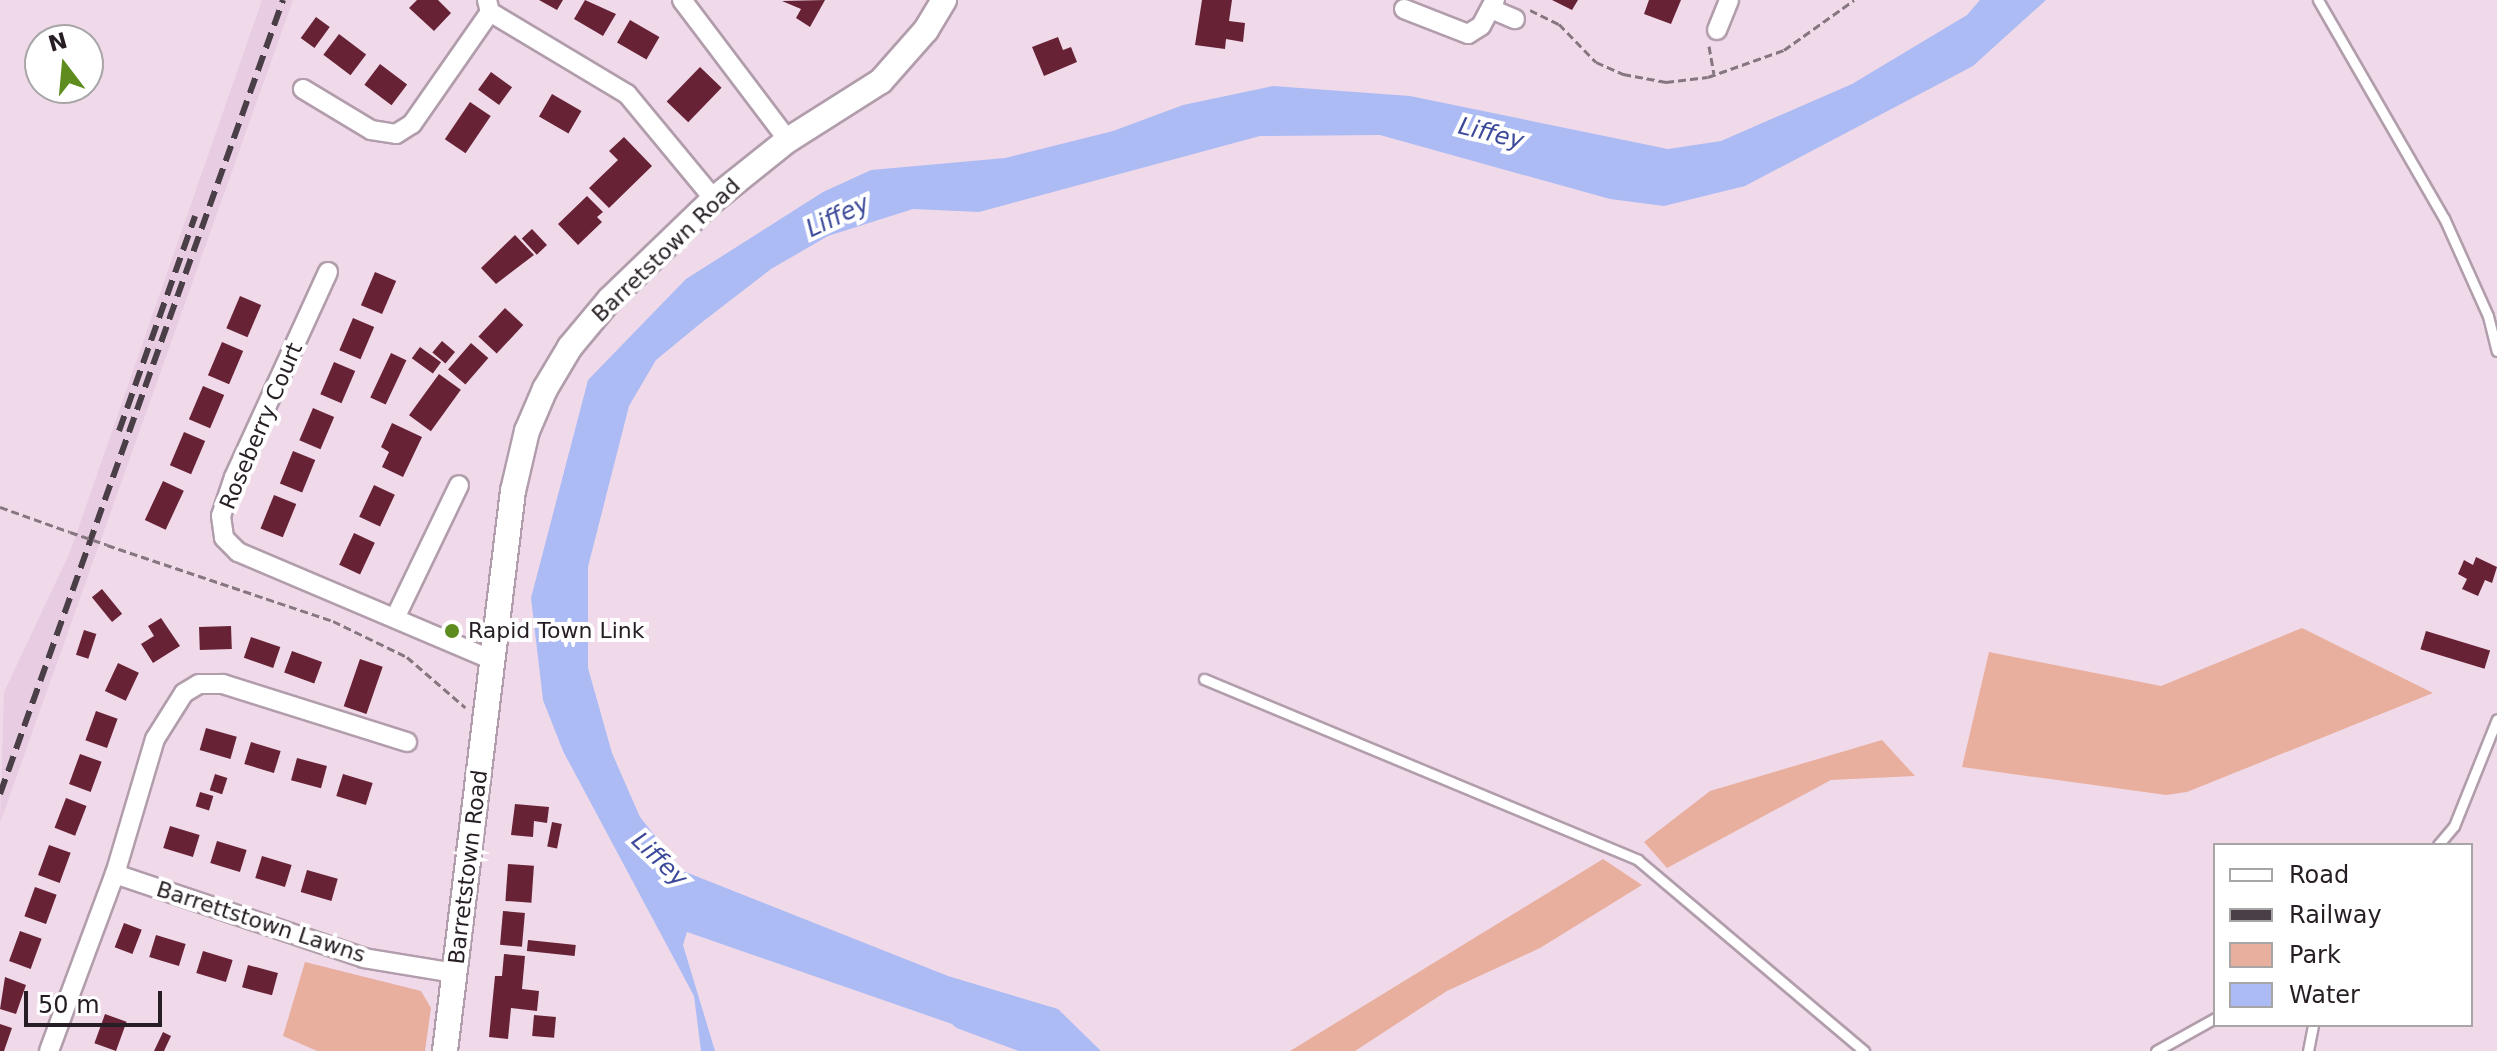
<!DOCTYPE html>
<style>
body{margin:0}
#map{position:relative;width:2497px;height:1051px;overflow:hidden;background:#f0daea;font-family:"DejaVu Sans",sans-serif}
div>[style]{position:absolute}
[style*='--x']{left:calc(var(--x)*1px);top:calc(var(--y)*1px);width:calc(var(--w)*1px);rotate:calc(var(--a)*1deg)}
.built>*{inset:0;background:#e8cce1}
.green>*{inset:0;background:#e9af9e}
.water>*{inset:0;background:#adbbf4}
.river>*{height:34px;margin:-17px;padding:0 17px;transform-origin:17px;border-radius:17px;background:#adbbf4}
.building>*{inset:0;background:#682236;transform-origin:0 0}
.path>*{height:3px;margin-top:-1.5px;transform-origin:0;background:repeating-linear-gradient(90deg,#857681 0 8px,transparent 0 12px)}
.roads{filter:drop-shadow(2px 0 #b19dac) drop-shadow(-2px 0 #b19dac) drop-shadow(0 2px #b19dac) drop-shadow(0 -2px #b19dac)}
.lane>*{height:9px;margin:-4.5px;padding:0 4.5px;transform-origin:4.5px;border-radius:4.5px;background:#fff}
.street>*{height:18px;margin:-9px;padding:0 9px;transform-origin:9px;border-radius:9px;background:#fff}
.secondary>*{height:24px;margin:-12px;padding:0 12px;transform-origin:12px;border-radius:12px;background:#fff}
.rail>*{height:6px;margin-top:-3px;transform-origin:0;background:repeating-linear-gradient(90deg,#4a3f47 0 16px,transparent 0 24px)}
.path-bridge>*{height:3px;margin-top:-1.5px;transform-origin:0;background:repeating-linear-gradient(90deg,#857681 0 8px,transparent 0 12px)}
.dots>*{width:22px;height:22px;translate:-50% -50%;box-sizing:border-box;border:4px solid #fff;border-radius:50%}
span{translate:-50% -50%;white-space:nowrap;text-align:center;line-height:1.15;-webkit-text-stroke:8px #fff;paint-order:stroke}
.street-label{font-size:22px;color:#261e24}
.poi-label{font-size:22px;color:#261e24}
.left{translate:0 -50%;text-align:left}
.water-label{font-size:24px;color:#3c499a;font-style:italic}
.legend{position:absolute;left:2213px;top:843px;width:260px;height:184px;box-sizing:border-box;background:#fff;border:2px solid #a8a5a7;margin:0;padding:10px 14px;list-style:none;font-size:24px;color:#261e24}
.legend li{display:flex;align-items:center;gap:16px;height:40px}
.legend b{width:40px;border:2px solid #a8a5a7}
.north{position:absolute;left:24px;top:24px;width:80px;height:80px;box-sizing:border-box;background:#fff;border:2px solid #a8a5a7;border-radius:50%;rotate:344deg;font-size:22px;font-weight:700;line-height:32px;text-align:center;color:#261e24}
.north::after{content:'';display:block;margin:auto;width:28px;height:36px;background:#5e8c1f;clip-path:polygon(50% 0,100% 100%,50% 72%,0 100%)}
.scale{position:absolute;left:24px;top:991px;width:138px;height:36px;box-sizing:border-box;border:4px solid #261e24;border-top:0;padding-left:10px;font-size:24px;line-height:28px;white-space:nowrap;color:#261e24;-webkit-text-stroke:6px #fff;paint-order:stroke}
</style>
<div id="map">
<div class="built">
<i style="clip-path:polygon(262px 0,293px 0,0 823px,4px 692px,70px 552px)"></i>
</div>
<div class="green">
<i style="clip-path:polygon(2302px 628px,2433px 693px,2187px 792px,2166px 795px,1962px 767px,1989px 652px,2161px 686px)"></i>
<i style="clip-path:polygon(1882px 740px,1915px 776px,1831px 780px,1667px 868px,1644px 842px,1710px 791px)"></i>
<i style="clip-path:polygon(1603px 859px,1642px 885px,1540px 948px,1447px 991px,1355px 1051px,1290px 1051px)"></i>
<i style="clip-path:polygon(305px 962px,421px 991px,431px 1008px,425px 1051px,317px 1051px,283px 1036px)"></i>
</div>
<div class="water">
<i style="clip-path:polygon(1980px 0,2046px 0,1973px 66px,1745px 186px,1664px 206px,1610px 199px,1380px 135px,1260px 136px,979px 212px,913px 209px,828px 236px,771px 269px,701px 323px,656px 360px,629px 406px,588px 567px,588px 668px,612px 753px,640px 817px,683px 871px,948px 976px,1058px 1009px,1101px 1051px,1049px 1051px,1032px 1028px,1015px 1025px,978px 1033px,687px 932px,683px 945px,715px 1051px,701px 1051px,694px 996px,563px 751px,543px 700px,531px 598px,588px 380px,686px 279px,823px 192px,871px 170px,1005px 158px,1113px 131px,1183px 105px,1273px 86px,1410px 96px,1668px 149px,1721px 141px,1852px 84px,1967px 15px)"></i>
</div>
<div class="river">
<i style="--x:965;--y:1013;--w:110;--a:20.3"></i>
</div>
<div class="building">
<i style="clip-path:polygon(417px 0,438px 0,451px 13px,434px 31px,409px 8px)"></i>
<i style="clip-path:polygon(539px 0,563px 0,557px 10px)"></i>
<i style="clip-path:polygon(585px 0,616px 14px,603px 36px,574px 19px)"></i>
<i style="clip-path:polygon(825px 0,810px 27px,796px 18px,801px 9px,782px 1px)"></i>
<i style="clip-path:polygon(1202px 0,1232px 0,1229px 21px,1245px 23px,1243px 42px,1226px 39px,1225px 49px,1195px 45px)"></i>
<i style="clip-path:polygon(1552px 0,1578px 0,1572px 10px)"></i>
<i style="clip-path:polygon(1649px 0,1681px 0,1671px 24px,1644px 14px)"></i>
<i style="left:316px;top:17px;width:17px;height:26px;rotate:36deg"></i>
<i style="left:630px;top:20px;width:34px;height:26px;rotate:30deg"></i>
<i style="left:339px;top:34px;width:34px;height:26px;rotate:37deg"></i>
<i style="clip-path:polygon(1058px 37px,1063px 50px,1071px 47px,1077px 62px,1044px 76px,1032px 47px)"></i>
<i style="left:380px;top:64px;width:34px;height:26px;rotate:37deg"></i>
<i style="left:700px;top:67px;width:30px;height:48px;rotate:44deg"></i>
<i style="left:491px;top:72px;width:26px;height:22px;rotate:36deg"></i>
<i style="left:552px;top:94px;width:34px;height:26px;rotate:30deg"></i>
<i style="left:470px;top:102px;width:25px;height:45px;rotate:34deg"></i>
<i style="clip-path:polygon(624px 137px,652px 166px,609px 208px,589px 188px,618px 160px,609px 151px)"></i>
<i style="clip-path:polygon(587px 196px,603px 212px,597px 217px,602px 222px,578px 245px,558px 224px)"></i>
<i style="left:532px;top:229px;width:22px;height:14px;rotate:47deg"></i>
<i style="clip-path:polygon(515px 235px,534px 255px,496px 284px,481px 268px)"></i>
<i style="left:375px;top:272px;width:23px;height:36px;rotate:23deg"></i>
<i style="left:240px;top:296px;width:23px;height:35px;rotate:23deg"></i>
<i style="left:505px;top:308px;width:25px;height:39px;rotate:43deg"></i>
<i style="left:353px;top:318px;width:23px;height:35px;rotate:23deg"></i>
<i style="left:442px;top:341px;width:17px;height:15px;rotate:40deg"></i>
<i style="left:222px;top:342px;width:23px;height:36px;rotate:23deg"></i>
<i style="left:471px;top:343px;width:23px;height:35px;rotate:41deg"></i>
<i style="left:420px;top:347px;width:26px;height:14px;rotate:36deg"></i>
<i style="left:391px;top:353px;width:17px;height:49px;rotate:25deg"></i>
<i style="left:334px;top:362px;width:23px;height:35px;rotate:23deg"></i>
<i style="left:439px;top:374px;width:27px;height:51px;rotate:36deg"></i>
<i style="left:203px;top:386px;width:23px;height:36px;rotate:23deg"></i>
<i style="left:313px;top:408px;width:23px;height:35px;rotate:23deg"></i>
<i style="clip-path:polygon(392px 423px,422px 437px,403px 477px,382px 467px,389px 452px,381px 447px)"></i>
<i style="left:184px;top:432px;width:23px;height:36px;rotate:23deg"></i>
<i style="left:293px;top:451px;width:24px;height:35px;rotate:22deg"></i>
<i style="left:163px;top:481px;width:23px;height:43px;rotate:25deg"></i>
<i style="left:374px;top:485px;width:23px;height:35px;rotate:25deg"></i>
<i style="left:274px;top:495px;width:24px;height:36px;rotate:22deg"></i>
<i style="left:354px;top:533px;width:23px;height:35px;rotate:25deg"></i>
<i style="clip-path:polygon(2476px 557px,2497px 567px,2492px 583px,2485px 580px,2478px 596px,2462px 589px,2467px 579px,2458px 574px,2464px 560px,2473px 565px)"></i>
<i style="left:102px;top:589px;width:32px;height:13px;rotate:51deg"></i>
<i style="clip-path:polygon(161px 618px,180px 646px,153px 663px,141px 644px,154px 636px,148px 626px)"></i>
<i style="left:231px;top:626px;width:23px;height:32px;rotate:88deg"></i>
<i style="left:84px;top:630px;width:13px;height:26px;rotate:18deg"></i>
<i style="left:2426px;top:631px;width:67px;height:19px;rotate:17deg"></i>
<i style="left:251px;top:637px;width:31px;height:22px;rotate:19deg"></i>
<i style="left:292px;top:651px;width:32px;height:23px;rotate:20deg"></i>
<i style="left:360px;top:659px;width:24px;height:50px;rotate:19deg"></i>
<i style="left:118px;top:663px;width:23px;height:31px;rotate:25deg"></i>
<i style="left:96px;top:711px;width:23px;height:31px;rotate:20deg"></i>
<i style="left:206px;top:728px;width:32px;height:23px;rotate:16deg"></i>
<i style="left:251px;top:742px;width:31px;height:23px;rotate:17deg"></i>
<i style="left:80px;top:754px;width:23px;height:32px;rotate:20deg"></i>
<i style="left:297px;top:758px;width:31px;height:23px;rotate:15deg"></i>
<i style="left:215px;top:774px;width:13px;height:17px;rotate:18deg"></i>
<i style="left:343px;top:774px;width:31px;height:23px;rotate:17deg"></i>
<i style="left:200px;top:792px;width:14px;height:15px;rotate:17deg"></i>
<i style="left:66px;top:798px;width:22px;height:32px;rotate:21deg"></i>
<i style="clip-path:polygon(515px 804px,549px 807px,547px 823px,534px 821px,533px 837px,511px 835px)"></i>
<i style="left:552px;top:822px;width:10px;height:25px;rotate:11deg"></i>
<i style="left:170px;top:826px;width:31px;height:23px;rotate:17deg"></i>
<i style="left:217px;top:841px;width:31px;height:23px;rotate:17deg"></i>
<i style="left:49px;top:845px;width:23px;height:32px;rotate:20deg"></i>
<i style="left:262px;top:856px;width:31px;height:23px;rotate:17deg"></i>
<i style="left:508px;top:864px;width:26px;height:37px;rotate:4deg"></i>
<i style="left:307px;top:870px;width:32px;height:23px;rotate:16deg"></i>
<i style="left:35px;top:887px;width:23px;height:31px;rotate:20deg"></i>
<i style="left:503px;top:911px;width:22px;height:34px;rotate:5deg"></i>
<i style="left:124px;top:923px;width:19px;height:26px;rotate:21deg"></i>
<i style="left:20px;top:931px;width:23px;height:32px;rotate:20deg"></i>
<i style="left:156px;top:935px;width:31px;height:23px;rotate:17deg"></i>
<i style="left:528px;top:940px;width:48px;height:11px;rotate:6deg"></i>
<i style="left:203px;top:951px;width:31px;height:23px;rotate:17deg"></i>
<i style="clip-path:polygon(504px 954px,525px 956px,522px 989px,539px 991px,537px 1011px,511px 1008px,508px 1039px,489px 1037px,495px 976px,502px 976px)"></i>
<i style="left:248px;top:965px;width:31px;height:23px;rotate:15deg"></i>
<i style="clip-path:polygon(5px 977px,26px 985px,16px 1014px,0 1009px)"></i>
<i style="left:105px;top:1014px;width:23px;height:31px;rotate:20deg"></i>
<i style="left:534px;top:1015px;width:22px;height:21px;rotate:5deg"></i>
<i style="clip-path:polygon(0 1024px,12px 1028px,4px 1051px,0 1051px)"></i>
<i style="clip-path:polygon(163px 1032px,171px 1036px,164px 1051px,154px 1051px)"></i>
</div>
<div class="path">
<i style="--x:1530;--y:10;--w:32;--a:26"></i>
<i style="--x:1559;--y:24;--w:53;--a:45.8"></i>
<i style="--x:1596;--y:62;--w:30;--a:24"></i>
<i style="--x:1623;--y:74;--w:44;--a:10.5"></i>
<i style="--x:1666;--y:82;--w:42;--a:-6.8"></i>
<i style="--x:1708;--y:77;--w:81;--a:-19.6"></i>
<i style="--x:1784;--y:50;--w:86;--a:-35.5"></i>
<i style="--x:1709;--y:46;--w:28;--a:80"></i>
<i style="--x:0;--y:507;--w:74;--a:19.7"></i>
<i style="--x:107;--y:545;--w:238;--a:18.6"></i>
<i style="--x:333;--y:621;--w:82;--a:25.9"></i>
<i style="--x:407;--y:657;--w:77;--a:40.8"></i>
</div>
<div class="roads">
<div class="lane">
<i style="--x:2318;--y:0;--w:252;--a:60"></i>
<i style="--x:2444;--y:218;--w:107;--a:65.8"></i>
<i style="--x:2488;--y:316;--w:36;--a:76"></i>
<i style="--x:1204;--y:679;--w:470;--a:22.6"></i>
<i style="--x:1638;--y:860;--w:296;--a:40.2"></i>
<i style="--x:2438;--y:845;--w:25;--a:-50"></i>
<i style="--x:2454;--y:826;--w:115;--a:-68.1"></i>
<i style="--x:2156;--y:1051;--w:68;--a:-29.2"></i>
<i style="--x:2308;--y:1051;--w:26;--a:-79"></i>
</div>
<div class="street">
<i style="--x:487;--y:0;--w:12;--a:76"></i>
<i style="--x:490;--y:12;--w:160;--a:30.9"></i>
<i style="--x:627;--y:94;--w:136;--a:50.4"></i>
<i style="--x:682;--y:0;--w:176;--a:52.9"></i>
<i style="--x:1404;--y:9;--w:69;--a:21.3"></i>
<i style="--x:1468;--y:34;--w:15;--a:-32"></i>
<i style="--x:1481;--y:26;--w:30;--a:-62"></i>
<i style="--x:1491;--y:9;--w:26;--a:23"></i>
<i style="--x:1717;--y:30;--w:32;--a:-68"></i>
<i style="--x:303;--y:89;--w:79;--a:31.1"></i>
<i style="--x:371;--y:130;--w:25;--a:9"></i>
<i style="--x:396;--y:134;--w:19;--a:-32"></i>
<i style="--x:412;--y:124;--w:136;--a:-55.1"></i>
<i style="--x:328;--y:272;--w:226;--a:114.6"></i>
<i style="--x:234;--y:477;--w:41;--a:108.4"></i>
<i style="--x:221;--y:516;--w:22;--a:82"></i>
<i style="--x:224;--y:538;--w:20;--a:45"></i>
<i style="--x:238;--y:552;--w:277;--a:23"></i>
<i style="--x:396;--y:616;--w:145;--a:-64.3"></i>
<i style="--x:115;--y:874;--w:263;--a:18.6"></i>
<i style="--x:364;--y:958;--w:92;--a:9.4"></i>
<i style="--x:49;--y:1051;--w:189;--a:-69.6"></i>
<i style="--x:115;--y:874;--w:141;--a:-73.5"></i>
<i style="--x:155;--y:739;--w:54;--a:-57.8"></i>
<i style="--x:184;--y:693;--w:17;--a:-31"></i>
<i style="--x:199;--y:684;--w:24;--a:0"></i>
<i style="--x:223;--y:684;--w:193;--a:17.5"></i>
</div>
<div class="secondary">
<i style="--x:445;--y:1051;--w:564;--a:-83.08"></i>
<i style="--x:513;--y:491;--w:62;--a:-76.9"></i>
<i style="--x:527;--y:431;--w:46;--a:-66.8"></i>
<i style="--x:545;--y:389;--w:49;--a:-59.2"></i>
<i style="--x:570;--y:347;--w:62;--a:-50.2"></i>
<i style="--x:610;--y:299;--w:144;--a:-43.9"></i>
<i style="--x:714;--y:199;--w:95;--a:-38.6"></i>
<i style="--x:788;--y:140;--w:110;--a:-32.4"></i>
<i style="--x:881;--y:81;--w:68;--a:-48.6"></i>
<i style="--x:926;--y:30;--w:35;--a:-59"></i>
</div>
</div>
<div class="rail">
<i style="--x:119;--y:431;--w:228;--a:-70.5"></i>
<i style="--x:0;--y:794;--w:843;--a:-70.38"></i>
</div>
<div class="path-bridge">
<i style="--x:70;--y:532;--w:39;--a:19"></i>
</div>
<div class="dots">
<i style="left:452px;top:631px;background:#5e8c1f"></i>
</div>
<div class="street-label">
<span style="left:666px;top:250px;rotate:-44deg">Barretstown Road</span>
<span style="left:261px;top:426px;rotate:-67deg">Roseberry Court</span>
<span style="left:468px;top:867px;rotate:-83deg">Barretstown Road</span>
<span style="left:261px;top:922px;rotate:18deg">Barrettstown Lawns</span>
</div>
<div class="poi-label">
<span class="left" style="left:468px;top:631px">Rapid Town Link</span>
</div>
<div class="water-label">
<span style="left:1491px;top:134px;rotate:14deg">Liffey</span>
<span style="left:838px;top:217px;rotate:-25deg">Liffey</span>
<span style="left:659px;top:860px;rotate:44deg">Liffey</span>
</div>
<ul class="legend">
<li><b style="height:10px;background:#fff"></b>Road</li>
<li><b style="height:10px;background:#4a3f47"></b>Railway</li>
<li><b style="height:22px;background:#e9af9e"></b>Park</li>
<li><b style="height:22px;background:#adbbf4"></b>Water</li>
</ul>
<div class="north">N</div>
<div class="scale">50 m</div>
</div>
